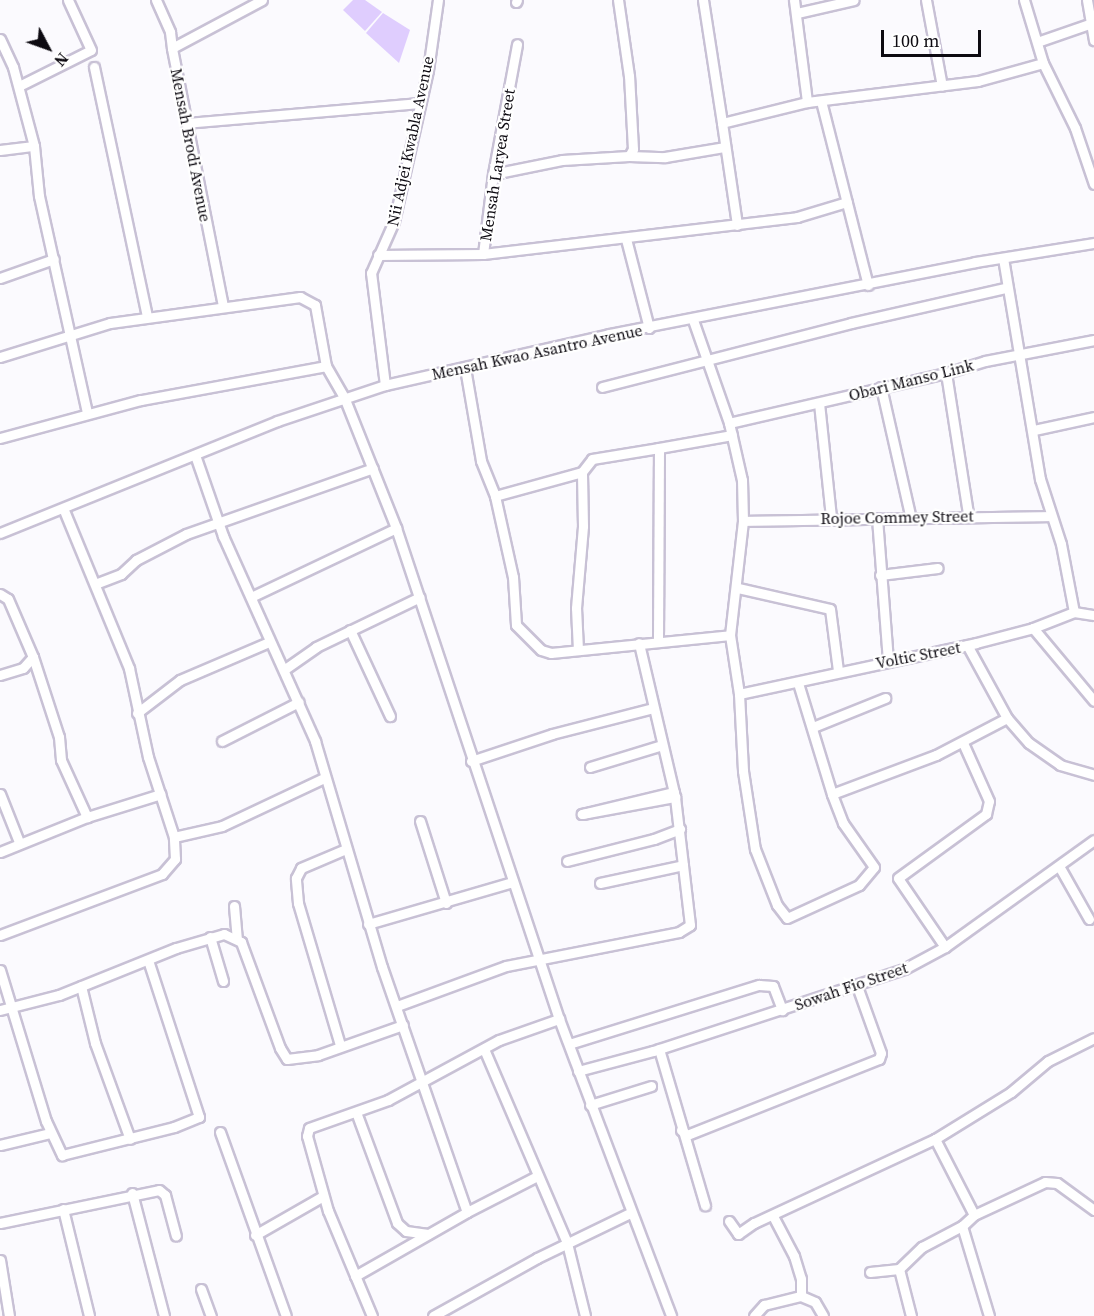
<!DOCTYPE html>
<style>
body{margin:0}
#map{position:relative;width:1094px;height:1316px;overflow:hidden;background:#fbfafe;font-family:"Source Serif 4",serif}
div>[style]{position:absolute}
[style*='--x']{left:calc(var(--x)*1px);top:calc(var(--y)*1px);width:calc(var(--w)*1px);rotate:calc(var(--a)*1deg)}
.green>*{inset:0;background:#dfcdfe}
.roads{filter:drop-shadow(2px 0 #c8c1d5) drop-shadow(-2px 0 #c8c1d5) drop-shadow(0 2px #c8c1d5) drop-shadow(0 -2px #c8c1d5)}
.minor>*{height:9px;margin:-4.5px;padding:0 4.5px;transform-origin:4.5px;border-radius:4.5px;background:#fff}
span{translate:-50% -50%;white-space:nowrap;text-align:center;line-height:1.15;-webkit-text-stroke:4.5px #fff;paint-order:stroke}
.street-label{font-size:16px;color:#0d0a11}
.north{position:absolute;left:18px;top:18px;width:60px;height:60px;-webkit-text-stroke:4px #fff;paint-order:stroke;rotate:131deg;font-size:16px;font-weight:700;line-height:24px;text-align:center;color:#0d0a11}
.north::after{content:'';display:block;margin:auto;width:21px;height:27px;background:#0d0a11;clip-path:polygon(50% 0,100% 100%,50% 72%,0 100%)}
.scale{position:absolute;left:881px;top:30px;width:100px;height:27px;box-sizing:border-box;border:3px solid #0d0a11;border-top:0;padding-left:8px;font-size:18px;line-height:21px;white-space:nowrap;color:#0d0a11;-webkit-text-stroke:4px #fff;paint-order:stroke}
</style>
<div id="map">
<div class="green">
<i style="clip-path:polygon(353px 0,365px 0,382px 12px,365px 31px,343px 10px)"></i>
<i style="clip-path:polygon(383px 13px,410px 30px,399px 63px,366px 33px)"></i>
</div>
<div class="roads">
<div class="minor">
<i style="--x:156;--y:0;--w:35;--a:66"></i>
<i style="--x:170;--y:32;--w:16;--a:83"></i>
<i style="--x:703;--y:0;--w:124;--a:81.2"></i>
<i style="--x:722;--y:123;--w:88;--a:-13.9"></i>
<i style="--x:807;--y:102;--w:172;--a:-7"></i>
<i style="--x:978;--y:81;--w:67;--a:-15.5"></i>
<i style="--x:794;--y:0;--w:103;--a:82.7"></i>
<i style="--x:926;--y:0;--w:87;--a:79.5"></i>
<i style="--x:1024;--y:0;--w:66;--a:73.2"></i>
<i style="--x:1043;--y:63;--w:72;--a:63.8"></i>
<i style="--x:1075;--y:128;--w:59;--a:71.3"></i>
<i style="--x:1087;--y:0;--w:41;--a:80.1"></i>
<i style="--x:516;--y:2;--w:2;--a:-63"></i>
<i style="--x:797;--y:13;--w:58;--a:-12.8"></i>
<i style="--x:0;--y:39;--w:31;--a:65"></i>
<i style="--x:13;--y:67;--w:82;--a:75.1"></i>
<i style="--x:34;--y:146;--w:50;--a:84.3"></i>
<i style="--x:39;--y:196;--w:221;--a:77.5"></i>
<i style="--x:1040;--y:41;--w:55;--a:-19.1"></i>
<i style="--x:94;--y:67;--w:256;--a:78"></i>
<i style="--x:19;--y:86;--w:80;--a:-26.6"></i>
<i style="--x:91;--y:50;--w:55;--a:-114.7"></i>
<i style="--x:821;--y:101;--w:190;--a:75.7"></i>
<i style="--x:186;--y:123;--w:233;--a:-4.9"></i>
<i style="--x:722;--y:123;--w:103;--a:81.6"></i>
<i style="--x:0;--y:150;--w:34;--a:-7"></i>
<i style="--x:629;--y:156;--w:36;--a:2"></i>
<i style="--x:665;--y:157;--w:61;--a:-9.5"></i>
<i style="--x:493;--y:174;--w:70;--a:-11.5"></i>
<i style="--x:562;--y:160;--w:67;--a:-3.4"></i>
<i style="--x:629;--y:156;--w:8;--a:-60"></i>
<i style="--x:633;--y:149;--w:73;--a:-93.1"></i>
<i style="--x:629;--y:76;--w:77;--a:-98.2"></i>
<i style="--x:626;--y:239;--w:92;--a:75.5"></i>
<i style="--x:483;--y:254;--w:316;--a:-6.7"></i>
<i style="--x:797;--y:217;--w:52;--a:-16.7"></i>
<i style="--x:378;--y:255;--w:105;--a:-0.5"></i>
<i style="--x:483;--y:254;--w:81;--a:-82.9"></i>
<i style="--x:493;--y:174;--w:132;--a:-79.5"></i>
<i style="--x:1003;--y:258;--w:224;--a:80.5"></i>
<i style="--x:1040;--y:479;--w:68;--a:72.1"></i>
<i style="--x:1061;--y:544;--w:69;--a:79.2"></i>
<i style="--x:0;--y:278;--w:57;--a:-19.4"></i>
<i style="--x:223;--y:306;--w:263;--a:-101.2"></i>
<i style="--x:172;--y:48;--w:102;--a:-28.1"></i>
<i style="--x:693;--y:320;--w:109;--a:70.7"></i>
<i style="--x:729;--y:423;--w:58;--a:77.2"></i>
<i style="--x:742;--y:480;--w:41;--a:88.6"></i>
<i style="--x:743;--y:521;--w:115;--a:96.5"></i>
<i style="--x:730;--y:635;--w:60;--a:81.3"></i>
<i style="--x:739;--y:694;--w:77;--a:87"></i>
<i style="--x:743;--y:771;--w:79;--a:81.3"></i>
<i style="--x:755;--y:849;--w:60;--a:68.6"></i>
<i style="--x:777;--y:905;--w:16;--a:52"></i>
<i style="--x:787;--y:918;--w:79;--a:-24.6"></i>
<i style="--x:859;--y:885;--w:23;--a:-50"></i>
<i style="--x:874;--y:867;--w:54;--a:-125.2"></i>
<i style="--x:843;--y:823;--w:31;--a:-111"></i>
<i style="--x:0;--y:357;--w:115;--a:-17.2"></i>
<i style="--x:110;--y:323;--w:192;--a:-7.8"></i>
<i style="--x:300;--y:297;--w:17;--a:28"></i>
<i style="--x:315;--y:305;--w:62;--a:79.8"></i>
<i style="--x:326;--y:366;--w:36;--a:60"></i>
<i style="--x:344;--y:397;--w:141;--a:68.3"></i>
<i style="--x:396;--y:528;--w:517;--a:71.64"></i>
<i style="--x:559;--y:1019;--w:317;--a:69.3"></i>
<i style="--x:465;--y:368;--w:94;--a:80.2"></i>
<i style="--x:481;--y:461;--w:38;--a:68"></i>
<i style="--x:495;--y:496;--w:90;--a:-15.4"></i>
<i style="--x:582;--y:472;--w:16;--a:-52"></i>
<i style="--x:592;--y:459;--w:68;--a:-9.3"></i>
<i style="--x:946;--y:373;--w:143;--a:81.1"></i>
<i style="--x:385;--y:385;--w:113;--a:-97.1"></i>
<i style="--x:371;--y:273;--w:57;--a:-66.1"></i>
<i style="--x:394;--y:221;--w:155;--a:-77.3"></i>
<i style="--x:428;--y:70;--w:71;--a:-81.9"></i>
<i style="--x:602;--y:387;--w:257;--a:-14.4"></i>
<i style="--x:851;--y:323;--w:158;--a:-12.8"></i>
<i style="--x:881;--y:387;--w:131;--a:77.2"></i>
<i style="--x:819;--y:403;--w:116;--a:84"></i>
<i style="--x:729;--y:423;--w:223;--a:-13"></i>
<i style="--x:946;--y:373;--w:41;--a:-17.1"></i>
<i style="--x:985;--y:361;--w:111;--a:-10.9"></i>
<i style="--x:1034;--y:430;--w:61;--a:-12.2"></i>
<i style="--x:0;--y:438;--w:146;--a:-15.1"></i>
<i style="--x:141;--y:400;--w:188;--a:-10.4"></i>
<i style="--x:195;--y:455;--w:86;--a:70.9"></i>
<i style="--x:223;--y:536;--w:225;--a:65.8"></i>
<i style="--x:315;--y:741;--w:236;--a:73.5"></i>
<i style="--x:382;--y:967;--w:259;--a:70.9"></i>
<i style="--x:467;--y:1212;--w:79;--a:-27.2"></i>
<i style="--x:495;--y:496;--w:83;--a:77.5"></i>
<i style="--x:513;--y:577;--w:48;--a:86.4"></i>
<i style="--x:516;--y:625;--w:35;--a:45"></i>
<i style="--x:541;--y:650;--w:10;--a:17"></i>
<i style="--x:551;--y:653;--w:180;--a:-5.7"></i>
<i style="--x:877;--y:518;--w:143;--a:85.6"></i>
<i style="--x:743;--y:521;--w:308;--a:-0.9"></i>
<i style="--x:0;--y:533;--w:299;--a:-22"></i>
<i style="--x:277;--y:421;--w:114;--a:-18.4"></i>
<i style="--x:385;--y:385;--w:230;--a:-12.8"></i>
<i style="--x:609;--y:334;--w:373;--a:-11.1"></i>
<i style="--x:975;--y:262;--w:121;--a:-9.1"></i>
<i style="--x:880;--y:575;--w:58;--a:-6.9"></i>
<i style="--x:95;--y:584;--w:28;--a:-21"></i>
<i style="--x:121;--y:574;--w:21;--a:-43"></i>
<i style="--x:136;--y:560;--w:56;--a:-27.5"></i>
<i style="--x:186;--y:534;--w:198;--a:-19.4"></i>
<i style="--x:738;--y:588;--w:94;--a:12.9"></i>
<i style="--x:830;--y:609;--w:63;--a:82.6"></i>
<i style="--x:0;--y:594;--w:9;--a:32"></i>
<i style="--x:8;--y:599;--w:63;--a:66.7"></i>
<i style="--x:33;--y:657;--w:84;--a:72"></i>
<i style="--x:59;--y:737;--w:23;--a:85"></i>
<i style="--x:61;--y:760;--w:63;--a:65.5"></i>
<i style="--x:251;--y:597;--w:161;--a:-25.4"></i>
<i style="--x:1033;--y:628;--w:95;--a:50.1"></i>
<i style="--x:350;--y:630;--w:95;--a:65.1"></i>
<i style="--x:658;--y:640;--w:192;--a:-89.7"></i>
<i style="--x:659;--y:448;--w:74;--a:-10.1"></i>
<i style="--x:578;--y:650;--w:42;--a:-92.7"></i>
<i style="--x:576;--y:608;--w:82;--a:-85.1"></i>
<i style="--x:583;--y:526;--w:54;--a:-91.1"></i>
<i style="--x:285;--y:669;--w:38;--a:-35"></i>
<i style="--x:316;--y:647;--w:115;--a:-25.7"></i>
<i style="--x:0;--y:675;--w:24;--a:-17"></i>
<i style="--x:23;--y:668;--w:15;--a:-48"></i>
<i style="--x:798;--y:683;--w:116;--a:73"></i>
<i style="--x:832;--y:794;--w:111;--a:-20.6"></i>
<i style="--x:936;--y:755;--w:80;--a:-27.5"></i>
<i style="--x:1007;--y:718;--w:83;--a:-118.7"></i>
<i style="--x:739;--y:694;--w:242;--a:-12.1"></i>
<i style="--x:976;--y:643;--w:59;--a:-14.7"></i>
<i style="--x:1033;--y:628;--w:44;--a:-21.3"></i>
<i style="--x:1074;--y:612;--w:20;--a:9"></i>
<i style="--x:137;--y:713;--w:54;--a:-37.5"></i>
<i style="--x:180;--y:680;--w:97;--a:-23.1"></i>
<i style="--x:1007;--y:718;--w:33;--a:49"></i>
<i style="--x:1029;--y:743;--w:38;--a:35"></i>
<i style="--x:1060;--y:765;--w:35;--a:16"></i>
<i style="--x:813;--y:727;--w:78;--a:-21.9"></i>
<i style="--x:222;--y:741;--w:86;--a:-26.9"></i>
<i style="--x:471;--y:761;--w:85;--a:-18.4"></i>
<i style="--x:552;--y:734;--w:104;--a:-14.4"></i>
<i style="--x:590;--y:767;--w:75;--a:-17"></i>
<i style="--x:674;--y:792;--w:95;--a:166.6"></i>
<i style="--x:582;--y:814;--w:95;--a:-10.4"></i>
<i style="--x:0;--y:794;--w:52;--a:68.4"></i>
<i style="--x:420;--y:821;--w:86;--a:72.4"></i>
<i style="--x:174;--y:837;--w:49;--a:-12.9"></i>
<i style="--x:222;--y:826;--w:113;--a:-25.2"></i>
<i style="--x:0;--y:852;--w:94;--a:-21.9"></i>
<i style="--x:87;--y:817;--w:77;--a:-17.3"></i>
<i style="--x:567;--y:861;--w:90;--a:-14.2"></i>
<i style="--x:654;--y:839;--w:28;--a:-21"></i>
<i style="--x:1059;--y:866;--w:61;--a:60.5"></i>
<i style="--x:600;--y:883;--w:85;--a:-12.2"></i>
<i style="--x:234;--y:906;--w:32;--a:85"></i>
<i style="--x:368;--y:924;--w:151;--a:-16.2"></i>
<i style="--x:0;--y:935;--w:173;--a:-20.6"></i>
<i style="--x:162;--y:874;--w:20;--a:-49"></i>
<i style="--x:175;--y:859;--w:22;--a:-93"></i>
<i style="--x:174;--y:837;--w:84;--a:-108"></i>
<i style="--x:148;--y:757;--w:91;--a:-102.1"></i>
<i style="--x:129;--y:668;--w:171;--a:-112.4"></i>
<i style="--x:210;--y:937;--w:46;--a:73.5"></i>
<i style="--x:945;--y:947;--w:83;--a:-124.3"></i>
<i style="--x:898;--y:878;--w:109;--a:-36"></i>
<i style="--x:986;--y:814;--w:13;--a:-77"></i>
<i style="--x:989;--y:801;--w:64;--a:-114.1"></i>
<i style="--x:0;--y:970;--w:158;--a:73.1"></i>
<i style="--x:46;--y:1121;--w:38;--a:65"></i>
<i style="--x:62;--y:1155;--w:115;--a:-14"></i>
<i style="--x:174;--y:1127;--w:27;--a:-22"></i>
<i style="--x:199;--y:1117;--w:165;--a:-108"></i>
<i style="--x:81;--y:986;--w:59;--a:76.2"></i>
<i style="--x:95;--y:1043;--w:102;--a:70"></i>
<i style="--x:397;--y:1006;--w:116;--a:-20.2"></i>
<i style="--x:506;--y:966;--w:176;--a:-11.1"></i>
<i style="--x:679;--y:932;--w:13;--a:-32"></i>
<i style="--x:690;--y:925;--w:129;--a:-96.7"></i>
<i style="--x:675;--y:797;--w:158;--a:-103.2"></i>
<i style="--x:0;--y:1010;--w:61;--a:-14.3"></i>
<i style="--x:59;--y:995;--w:126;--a:-21.9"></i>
<i style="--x:176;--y:948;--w:50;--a:-16.3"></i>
<i style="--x:224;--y:934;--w:19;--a:25"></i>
<i style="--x:241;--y:942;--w:113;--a:69.8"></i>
<i style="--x:280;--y:1048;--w:13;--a:58"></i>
<i style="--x:287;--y:1059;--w:31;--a:-7"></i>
<i style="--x:318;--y:1055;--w:90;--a:-19.4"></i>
<i style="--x:569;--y:1044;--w:199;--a:-17.3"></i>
<i style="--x:759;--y:985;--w:14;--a:4"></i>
<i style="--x:773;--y:986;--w:26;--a:69"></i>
<i style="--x:340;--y:1045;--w:148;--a:-106.5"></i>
<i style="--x:298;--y:903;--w:25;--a:-95"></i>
<i style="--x:296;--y:878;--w:11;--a:-63"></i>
<i style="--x:301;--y:868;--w:49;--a:-22.9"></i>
<i style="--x:484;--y:1049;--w:211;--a:66.8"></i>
<i style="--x:567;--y:1243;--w:75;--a:76.1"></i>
<i style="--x:659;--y:1049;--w:163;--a:73.6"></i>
<i style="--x:578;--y:1071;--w:78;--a:-14.9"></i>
<i style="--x:653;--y:1051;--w:264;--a:-18.1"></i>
<i style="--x:904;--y:969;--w:47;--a:-28.2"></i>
<i style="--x:945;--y:947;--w:183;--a:-35.7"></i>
<i style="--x:590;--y:1105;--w:64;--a:-17.3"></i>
<i style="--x:356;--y:1112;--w:118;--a:69.7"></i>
<i style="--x:397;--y:1223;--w:12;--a:42"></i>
<i style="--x:406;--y:1231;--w:22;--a:8"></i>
<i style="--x:681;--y:1130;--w:8;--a:40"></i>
<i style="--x:687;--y:1135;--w:206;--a:-21.6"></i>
<i style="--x:879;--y:1059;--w:6;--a:-72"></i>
<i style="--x:881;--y:1053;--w:71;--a:-109.7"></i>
<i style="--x:220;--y:1132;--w:195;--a:70.3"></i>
<i style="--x:935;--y:1139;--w:85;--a:62.8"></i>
<i style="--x:974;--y:1215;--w:16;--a:137"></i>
<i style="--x:962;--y:1226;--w:94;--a:73.3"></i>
<i style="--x:0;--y:1145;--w:51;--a:-13.5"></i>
<i style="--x:132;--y:1193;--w:127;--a:75.4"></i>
<i style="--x:63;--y:1209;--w:110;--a:76.3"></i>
<i style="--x:974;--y:1215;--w:78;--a:-24.9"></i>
<i style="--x:1045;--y:1182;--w:12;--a:5"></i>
<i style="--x:1057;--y:1183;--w:46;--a:36.1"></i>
<i style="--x:773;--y:1216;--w:45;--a:62.3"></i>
<i style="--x:794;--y:1256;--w:24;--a:73"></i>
<i style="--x:801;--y:1279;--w:17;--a:90"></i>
<i style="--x:729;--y:1221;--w:16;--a:55"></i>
<i style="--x:738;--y:1234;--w:19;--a:-35"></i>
<i style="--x:754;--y:1223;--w:200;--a:-24.9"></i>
<i style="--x:935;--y:1139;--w:89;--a:-31.7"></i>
<i style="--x:1011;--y:1092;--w:48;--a:-40"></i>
<i style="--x:1048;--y:1061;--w:51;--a:-26.6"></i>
<i style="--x:0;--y:1223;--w:162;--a:-11.7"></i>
<i style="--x:159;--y:1190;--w:8;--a:40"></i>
<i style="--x:165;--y:1195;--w:42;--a:75"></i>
<i style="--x:255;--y:1235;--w:78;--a:-29.8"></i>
<i style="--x:0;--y:1260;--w:57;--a:80.9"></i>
<i style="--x:899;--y:1269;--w:49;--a:75.7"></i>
<i style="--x:870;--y:1272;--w:29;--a:-6"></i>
<i style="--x:899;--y:1269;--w:32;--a:-44"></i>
<i style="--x:922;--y:1247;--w:45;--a:-27.7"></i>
<i style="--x:355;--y:1276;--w:129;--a:-29.7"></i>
<i style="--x:201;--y:1289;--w:29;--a:70"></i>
<i style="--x:372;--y:1316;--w:114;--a:-112.7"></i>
<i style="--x:328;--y:1211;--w:78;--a:-105.6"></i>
<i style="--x:307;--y:1136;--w:8;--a:-76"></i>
<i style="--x:309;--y:1128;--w:84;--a:-19.5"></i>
<i style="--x:388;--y:1100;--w:126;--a:-28.4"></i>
<i style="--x:499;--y:1040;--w:64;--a:-19.3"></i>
<i style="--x:433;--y:1316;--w:119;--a:-29.1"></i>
<i style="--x:537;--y:1258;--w:103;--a:-25.8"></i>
<i style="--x:754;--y:1316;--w:15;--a:-48"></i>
<i style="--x:764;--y:1305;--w:38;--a:-14"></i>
<i style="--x:801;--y:1296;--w:15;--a:23"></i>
<i style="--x:815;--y:1302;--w:16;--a:60"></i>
</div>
</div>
<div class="street-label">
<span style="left:410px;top:141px;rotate:-78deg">Nii Adjei Kwabla Avenue</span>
<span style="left:191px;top:145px;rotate:79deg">Mensah Brodi Avenue</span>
<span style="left:497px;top:165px;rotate:-81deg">Mensah Laryea Street</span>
<span style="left:537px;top:352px;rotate:-12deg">Mensah Kwao Asantro Avenue</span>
<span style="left:911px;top:380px;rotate:-14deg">Obari Manso Link</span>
<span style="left:897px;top:517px;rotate:-1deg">Rojoe Commey Street</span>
<span style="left:918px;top:655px;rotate:-11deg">Voltic Street</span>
<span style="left:851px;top:986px;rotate:-19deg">Sowah Fio Street</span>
</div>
<div class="north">N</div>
<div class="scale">100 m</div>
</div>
